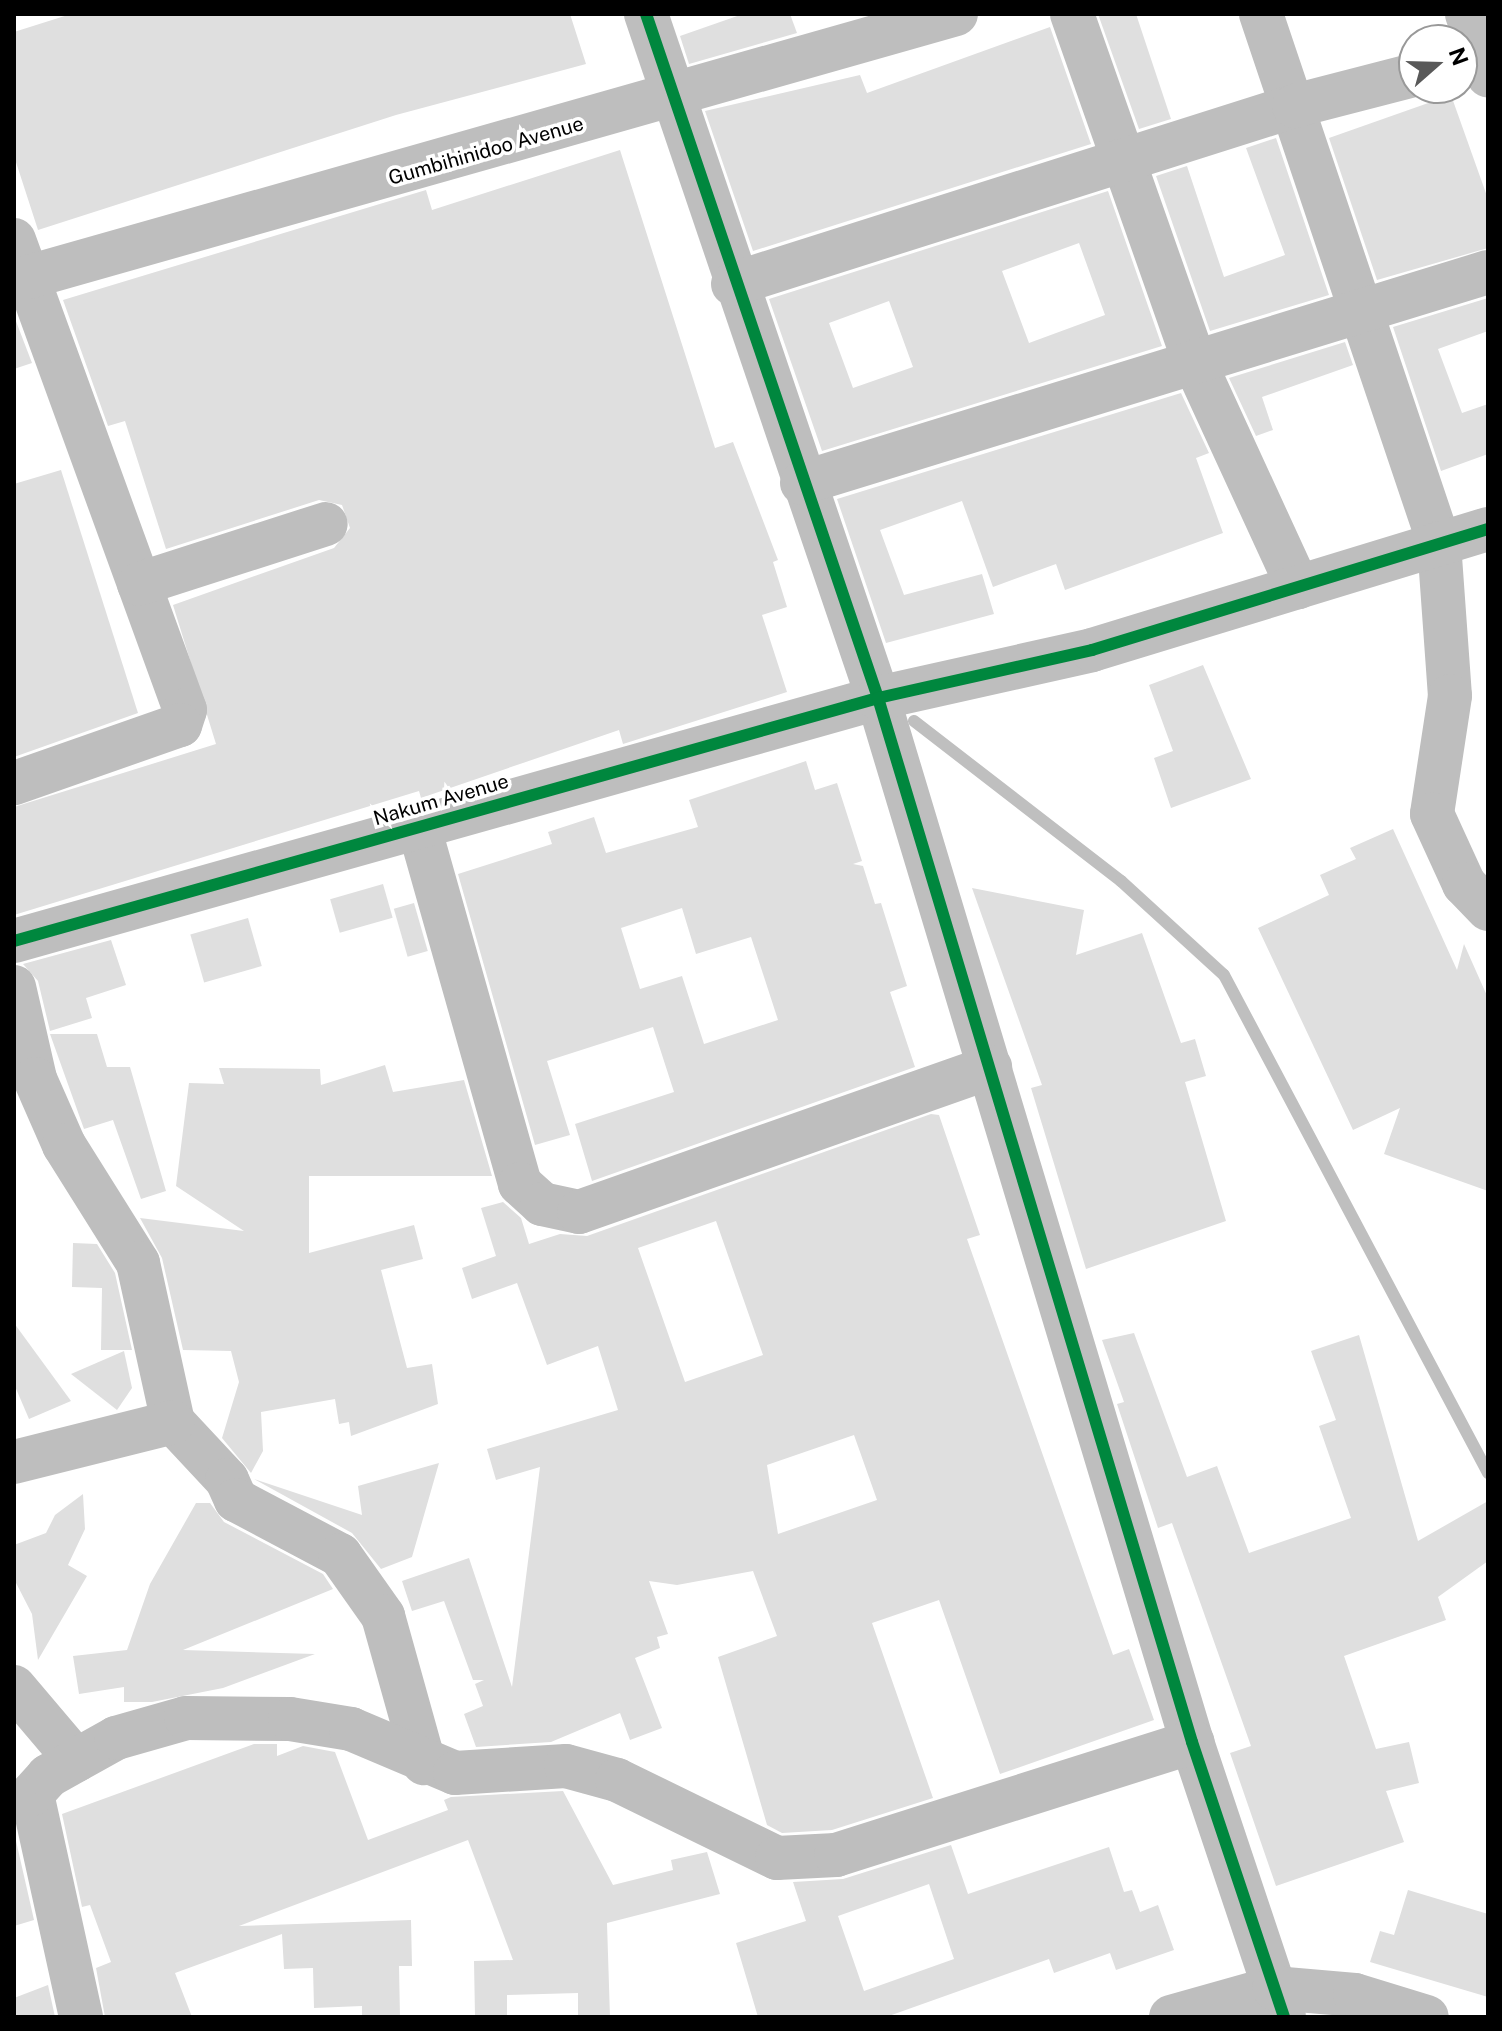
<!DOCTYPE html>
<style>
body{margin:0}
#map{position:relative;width:1502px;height:2031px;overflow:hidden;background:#fff;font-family:"Public Sans",sans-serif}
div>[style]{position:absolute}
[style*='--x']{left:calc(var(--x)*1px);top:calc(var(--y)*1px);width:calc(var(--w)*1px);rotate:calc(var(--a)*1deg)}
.stream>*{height:12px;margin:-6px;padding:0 6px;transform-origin:6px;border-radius:6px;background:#bfbfbf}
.building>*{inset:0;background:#dfdfdf;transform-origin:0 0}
.minor>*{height:44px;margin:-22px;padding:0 22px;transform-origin:22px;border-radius:22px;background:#bebebe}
.cycleway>*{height:12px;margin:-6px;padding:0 6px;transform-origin:6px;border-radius:6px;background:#00873e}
span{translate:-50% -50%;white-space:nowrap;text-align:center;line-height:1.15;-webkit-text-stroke:7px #fff;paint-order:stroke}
.street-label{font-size:20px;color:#000}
.frame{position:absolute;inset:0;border:16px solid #000;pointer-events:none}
.north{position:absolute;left:1398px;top:24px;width:80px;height:80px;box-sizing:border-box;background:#fff;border:2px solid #999;border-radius:50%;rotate:70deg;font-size:22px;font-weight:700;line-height:32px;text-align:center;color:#000}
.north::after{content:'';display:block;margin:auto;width:28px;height:36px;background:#595959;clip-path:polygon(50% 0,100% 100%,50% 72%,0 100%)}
</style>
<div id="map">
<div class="stream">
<i style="--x:914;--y:721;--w:262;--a:37.7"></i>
<i style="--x:1121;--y:881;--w:139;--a:42.4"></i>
<i style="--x:1224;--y:975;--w:564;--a:62.07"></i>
</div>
<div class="building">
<i style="clip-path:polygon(71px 14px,570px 14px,586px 64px,396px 115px,38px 230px,14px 156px,14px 32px)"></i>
<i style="clip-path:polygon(743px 14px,790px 14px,797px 33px,689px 64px,680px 36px)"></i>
<i style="clip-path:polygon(1098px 14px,1136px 14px,1171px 119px,1139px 129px)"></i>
<i style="clip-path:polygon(1050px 27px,1091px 144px,753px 251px,705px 111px,860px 75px,867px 93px)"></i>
<i style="clip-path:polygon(1451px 95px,1488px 199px,1488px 248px,1377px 280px,1329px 138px)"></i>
<i style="clip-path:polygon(1276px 138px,1329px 295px,1210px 331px,1156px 176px,1187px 166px,1224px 277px,1285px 255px,1246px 148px)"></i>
<i style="clip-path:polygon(620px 150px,715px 448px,733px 442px,778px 560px,773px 562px,787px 607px,762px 615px,787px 692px,623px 744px,619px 730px,421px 798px,419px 791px,14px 915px,14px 807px,216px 744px,173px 605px,334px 548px,350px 528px,342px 505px,319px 500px,166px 549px,125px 421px,108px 426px,63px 300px,426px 190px,432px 210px)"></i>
<i style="clip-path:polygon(evenodd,1108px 191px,1162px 346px,822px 451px,769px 299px,1108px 191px,1079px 243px,1105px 315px,1029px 343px,1002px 271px,1079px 243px,1108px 191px,889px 301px,913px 367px,853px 388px,829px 323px,889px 301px)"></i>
<i style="clip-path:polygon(1488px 298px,1488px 331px,1438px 349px,1462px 413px,1488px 404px,1488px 454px,1441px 471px,1393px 327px)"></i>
<i style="clip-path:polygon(14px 316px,32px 363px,14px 369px)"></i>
<i style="clip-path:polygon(1345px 342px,1353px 365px,1262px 397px,1273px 430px,1256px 436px,1229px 378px)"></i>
<i style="clip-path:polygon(1181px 393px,1209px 453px,1196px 458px,1223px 533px,1065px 590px,1056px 564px,993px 587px,962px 501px,880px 530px,904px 595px,982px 574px,994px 614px,886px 643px,837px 499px)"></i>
<i style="clip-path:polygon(61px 470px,138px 713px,14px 757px,14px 484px)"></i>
<i style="clip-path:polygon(1203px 665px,1251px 779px,1171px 808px,1154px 758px,1173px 751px,1149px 685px)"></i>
<i style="clip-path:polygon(evenodd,806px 761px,815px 790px,837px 783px,862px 861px,853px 864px,863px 866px,875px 904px,881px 903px,907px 986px,890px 992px,915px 1067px,592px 1181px,575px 1124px,674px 1092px,653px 1027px,547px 1061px,570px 1135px,535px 1145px,458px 874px,552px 844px,548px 832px,594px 817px,606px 853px,698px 827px,689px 800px,806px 761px,682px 908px,696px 954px,751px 937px,778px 1020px,704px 1044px,682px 976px,640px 989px,621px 928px,682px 908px)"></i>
<i style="clip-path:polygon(1393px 829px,1457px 970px,1464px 944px,1488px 998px,1488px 1191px,1384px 1154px,1400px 1108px,1353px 1130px,1258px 928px,1329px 895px,1320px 875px,1356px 859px,1350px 848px)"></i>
<i style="left:383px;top:884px;width:35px;height:55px;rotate:74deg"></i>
<i style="clip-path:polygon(972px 888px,1084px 910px,1076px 955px,1142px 933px,1181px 1043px,1195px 1039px,1206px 1076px,1185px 1082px,1226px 1221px,1086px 1269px,1031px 1088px,1042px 1085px)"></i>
<i style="left:414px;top:903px;width:50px;height:21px;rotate:74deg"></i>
<i style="left:248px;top:918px;width:50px;height:60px;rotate:74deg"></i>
<i style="clip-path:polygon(111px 940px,126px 985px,86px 998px,92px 1018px,50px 1031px,38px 981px,23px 964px)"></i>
<i style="clip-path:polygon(50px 1034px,97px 1034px,107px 1067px,130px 1067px,166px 1191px,141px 1199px,113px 1120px,84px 1129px)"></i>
<i style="clip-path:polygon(385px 1065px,393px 1092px,464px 1080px,492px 1176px,309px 1176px,309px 1253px,414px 1225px,423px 1259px,381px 1270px,407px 1368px,432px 1364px,438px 1404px,351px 1436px,349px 1422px,339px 1424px,335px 1399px,261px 1412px,263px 1451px,251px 1473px,222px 1438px,239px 1382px,231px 1351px,183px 1350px,162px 1258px,140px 1218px,244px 1231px,176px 1186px,189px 1083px,224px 1084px,219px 1068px,320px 1069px,321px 1085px)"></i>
<i style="clip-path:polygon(evenodd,931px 1114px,939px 1115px,980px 1235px,967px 1239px,1113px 1655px,1129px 1649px,1154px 1720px,1000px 1774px,939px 1600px,872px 1623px,933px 1798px,832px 1830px,782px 1833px,767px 1825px,718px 1657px,777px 1636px,753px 1571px,677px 1585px,649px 1581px,668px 1634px,657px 1637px,660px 1648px,635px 1658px,662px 1728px,630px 1740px,620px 1713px,551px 1742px,476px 1747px,464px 1714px,483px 1706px,475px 1684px,484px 1680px,473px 1680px,444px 1601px,412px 1611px,402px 1581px,469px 1558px,512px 1687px,540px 1467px,496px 1480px,487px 1449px,618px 1410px,598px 1346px,547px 1365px,517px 1283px,472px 1299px,462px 1268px,496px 1256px,481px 1208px,503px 1202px,521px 1218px,529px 1244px,560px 1234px,587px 1236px,931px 1114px,716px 1221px,763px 1355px,685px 1382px,638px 1248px,716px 1221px,931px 1114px,854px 1435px,877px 1500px,778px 1534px,767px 1465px,854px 1435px)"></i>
<i style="clip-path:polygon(73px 1243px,97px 1244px,115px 1273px,132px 1350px,101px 1350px,102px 1288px,72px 1287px)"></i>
<i style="clip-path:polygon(14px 1323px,71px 1401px,29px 1419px,14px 1384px)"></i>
<i style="clip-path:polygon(1134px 1333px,1187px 1477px,1217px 1466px,1249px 1553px,1351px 1518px,1319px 1426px,1336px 1420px,1311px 1351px,1359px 1335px,1418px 1541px,1488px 1501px,1488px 1561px,1438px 1597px,1446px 1620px,1344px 1656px,1376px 1749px,1409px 1742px,1419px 1783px,1386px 1791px,1404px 1842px,1276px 1886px,1230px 1753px,1251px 1746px,1172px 1523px,1158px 1528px,1117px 1404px,1124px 1402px,1102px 1340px)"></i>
<i style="clip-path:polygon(124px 1351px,132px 1388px,117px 1410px,71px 1374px)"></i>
<i style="clip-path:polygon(439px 1463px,412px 1557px,381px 1569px,352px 1533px,254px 1479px,362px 1515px,358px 1486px)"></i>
<i style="clip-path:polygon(83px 1494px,85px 1529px,68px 1565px,87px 1576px,38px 1660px,32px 1614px,14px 1579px,14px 1545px,46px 1533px,55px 1515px)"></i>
<i style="clip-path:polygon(196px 1503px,210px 1503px,224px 1522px,323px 1574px,333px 1589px,183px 1650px,315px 1654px,223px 1688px,152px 1702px,124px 1702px,124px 1687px,79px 1694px,73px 1656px,127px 1650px,150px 1584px)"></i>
<i style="clip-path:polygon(254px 1744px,277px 1744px,277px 1756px,303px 1746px,335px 1752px,368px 1840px,448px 1810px,444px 1800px,451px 1797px,563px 1791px,613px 1885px,673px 1870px,671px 1860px,707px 1852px,720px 1894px,607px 1923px,610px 2017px,578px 2017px,578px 1993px,507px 1995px,507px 2017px,475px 2017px,474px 1961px,513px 1960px,468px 1840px,239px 1926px,411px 1920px,412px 1966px,399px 1966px,400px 2017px,362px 2017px,362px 2006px,314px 2008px,313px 1968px,284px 1969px,282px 1934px,175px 1973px,192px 2017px,105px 2017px,96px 1968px,111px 1962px,90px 1905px,82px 1907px,62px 1814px)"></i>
<i style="clip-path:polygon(14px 1832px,34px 1920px,14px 1926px)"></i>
<i style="clip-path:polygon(evenodd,951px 1845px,968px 1894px,1109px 1847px,1124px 1892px,1132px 1890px,1140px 1912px,1158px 1905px,1174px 1950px,1116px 1970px,1110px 1953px,1054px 1973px,1049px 1959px,886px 2017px,758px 2017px,736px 1943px,806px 1921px,793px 1882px,843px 1879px,951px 1845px,929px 1884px,954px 1959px,864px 1991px,838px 1916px,929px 1884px)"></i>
<i style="clip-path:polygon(1408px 1890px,1488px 1914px,1488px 1997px,1370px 1962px,1380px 1931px,1394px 1935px)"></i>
<i style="clip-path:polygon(48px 1985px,55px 2017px,14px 2017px,14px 1998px)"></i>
</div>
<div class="minor">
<i style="--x:646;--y:14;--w:722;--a:71.26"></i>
<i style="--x:878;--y:698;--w:1090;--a:73.26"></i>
<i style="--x:1192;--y:1742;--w:290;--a:71.5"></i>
<i style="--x:1072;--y:14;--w:368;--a:70.6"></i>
<i style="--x:1194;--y:361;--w:249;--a:65.3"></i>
<i style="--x:1261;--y:14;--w:558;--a:71.4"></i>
<i style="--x:1439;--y:543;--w:153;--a:85.9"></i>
<i style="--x:1450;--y:696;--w:119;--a:98.7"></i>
<i style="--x:1432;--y:814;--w:77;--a:65.4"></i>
<i style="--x:1464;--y:884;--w:35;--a:46"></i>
<i style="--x:1467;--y:14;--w:65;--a:71"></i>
<i style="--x:14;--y:240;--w:500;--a:70.01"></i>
<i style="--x:185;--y:710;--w:16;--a:108"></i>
<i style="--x:180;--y:725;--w:176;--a:160.7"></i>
<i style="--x:14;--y:281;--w:979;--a:-15.82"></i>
<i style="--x:733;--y:284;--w:589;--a:-17.6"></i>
<i style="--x:1294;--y:106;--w:124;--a:-14.5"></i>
<i style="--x:802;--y:483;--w:718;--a:-17.1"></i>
<i style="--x:139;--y:584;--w:196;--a:-17.8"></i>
<i style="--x:419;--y:827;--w:371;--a:74.2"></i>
<i style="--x:520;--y:1184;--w:30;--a:42"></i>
<i style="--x:542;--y:1204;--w:38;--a:12"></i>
<i style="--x:579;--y:1212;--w:436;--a:-19.4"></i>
<i style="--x:14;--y:941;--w:898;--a:-15.71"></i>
<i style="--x:878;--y:698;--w:219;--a:-12.6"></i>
<i style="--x:1092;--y:650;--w:414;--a:-17"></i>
<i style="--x:14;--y:987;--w:94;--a:77.1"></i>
<i style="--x:35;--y:1079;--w:72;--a:66.3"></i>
<i style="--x:64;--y:1145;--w:139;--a:57.9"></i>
<i style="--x:138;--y:1263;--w:163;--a:77.6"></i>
<i style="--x:173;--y:1422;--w:79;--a:47"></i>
<i style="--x:227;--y:1480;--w:22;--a:66"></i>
<i style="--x:236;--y:1500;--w:118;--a:27.9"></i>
<i style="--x:340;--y:1555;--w:75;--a:54.8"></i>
<i style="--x:383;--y:1616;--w:153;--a:74.4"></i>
<i style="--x:14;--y:1462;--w:164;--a:-14.1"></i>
<i style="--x:14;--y:1687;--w:96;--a:49.7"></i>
<i style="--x:81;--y:2017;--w:228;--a:-102.4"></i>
<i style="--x:32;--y:1794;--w:24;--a:-48"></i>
<i style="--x:48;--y:1776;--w:78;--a:-29.2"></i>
<i style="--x:116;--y:1738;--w:73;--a:-15.9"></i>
<i style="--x:186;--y:1718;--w:104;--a:0.6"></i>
<i style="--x:290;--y:1719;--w:62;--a:9.3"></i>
<i style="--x:351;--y:1729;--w:113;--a:22.9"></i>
<i style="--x:455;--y:1773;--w:111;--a:-3.6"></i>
<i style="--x:566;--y:1766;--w:53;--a:15.4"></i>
<i style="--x:617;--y:1780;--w:178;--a:26"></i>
<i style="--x:777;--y:1858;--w:59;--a:-2.9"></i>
<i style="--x:836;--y:1855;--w:374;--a:-17.6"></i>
<i style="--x:1171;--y:2017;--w:107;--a:-15.7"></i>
<i style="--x:1274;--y:1988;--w:81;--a:4.9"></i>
<i style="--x:1355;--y:1995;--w:75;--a:17"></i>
</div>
<div class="cycleway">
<i style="--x:646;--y:14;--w:722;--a:71.26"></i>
<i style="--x:878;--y:698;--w:1090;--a:73.26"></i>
<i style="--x:1192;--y:1742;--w:290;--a:71.5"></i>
<i style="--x:14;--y:941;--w:898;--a:-15.71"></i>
<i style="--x:878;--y:698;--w:219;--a:-12.6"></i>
<i style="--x:1092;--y:650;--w:414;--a:-17"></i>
</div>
<div class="street-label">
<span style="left:486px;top:151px;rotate:-16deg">Gumbihinidoo Avenue</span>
<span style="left:441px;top:800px;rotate:-16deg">Nakum Avenue</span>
</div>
<div class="frame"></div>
<div class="north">N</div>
</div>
